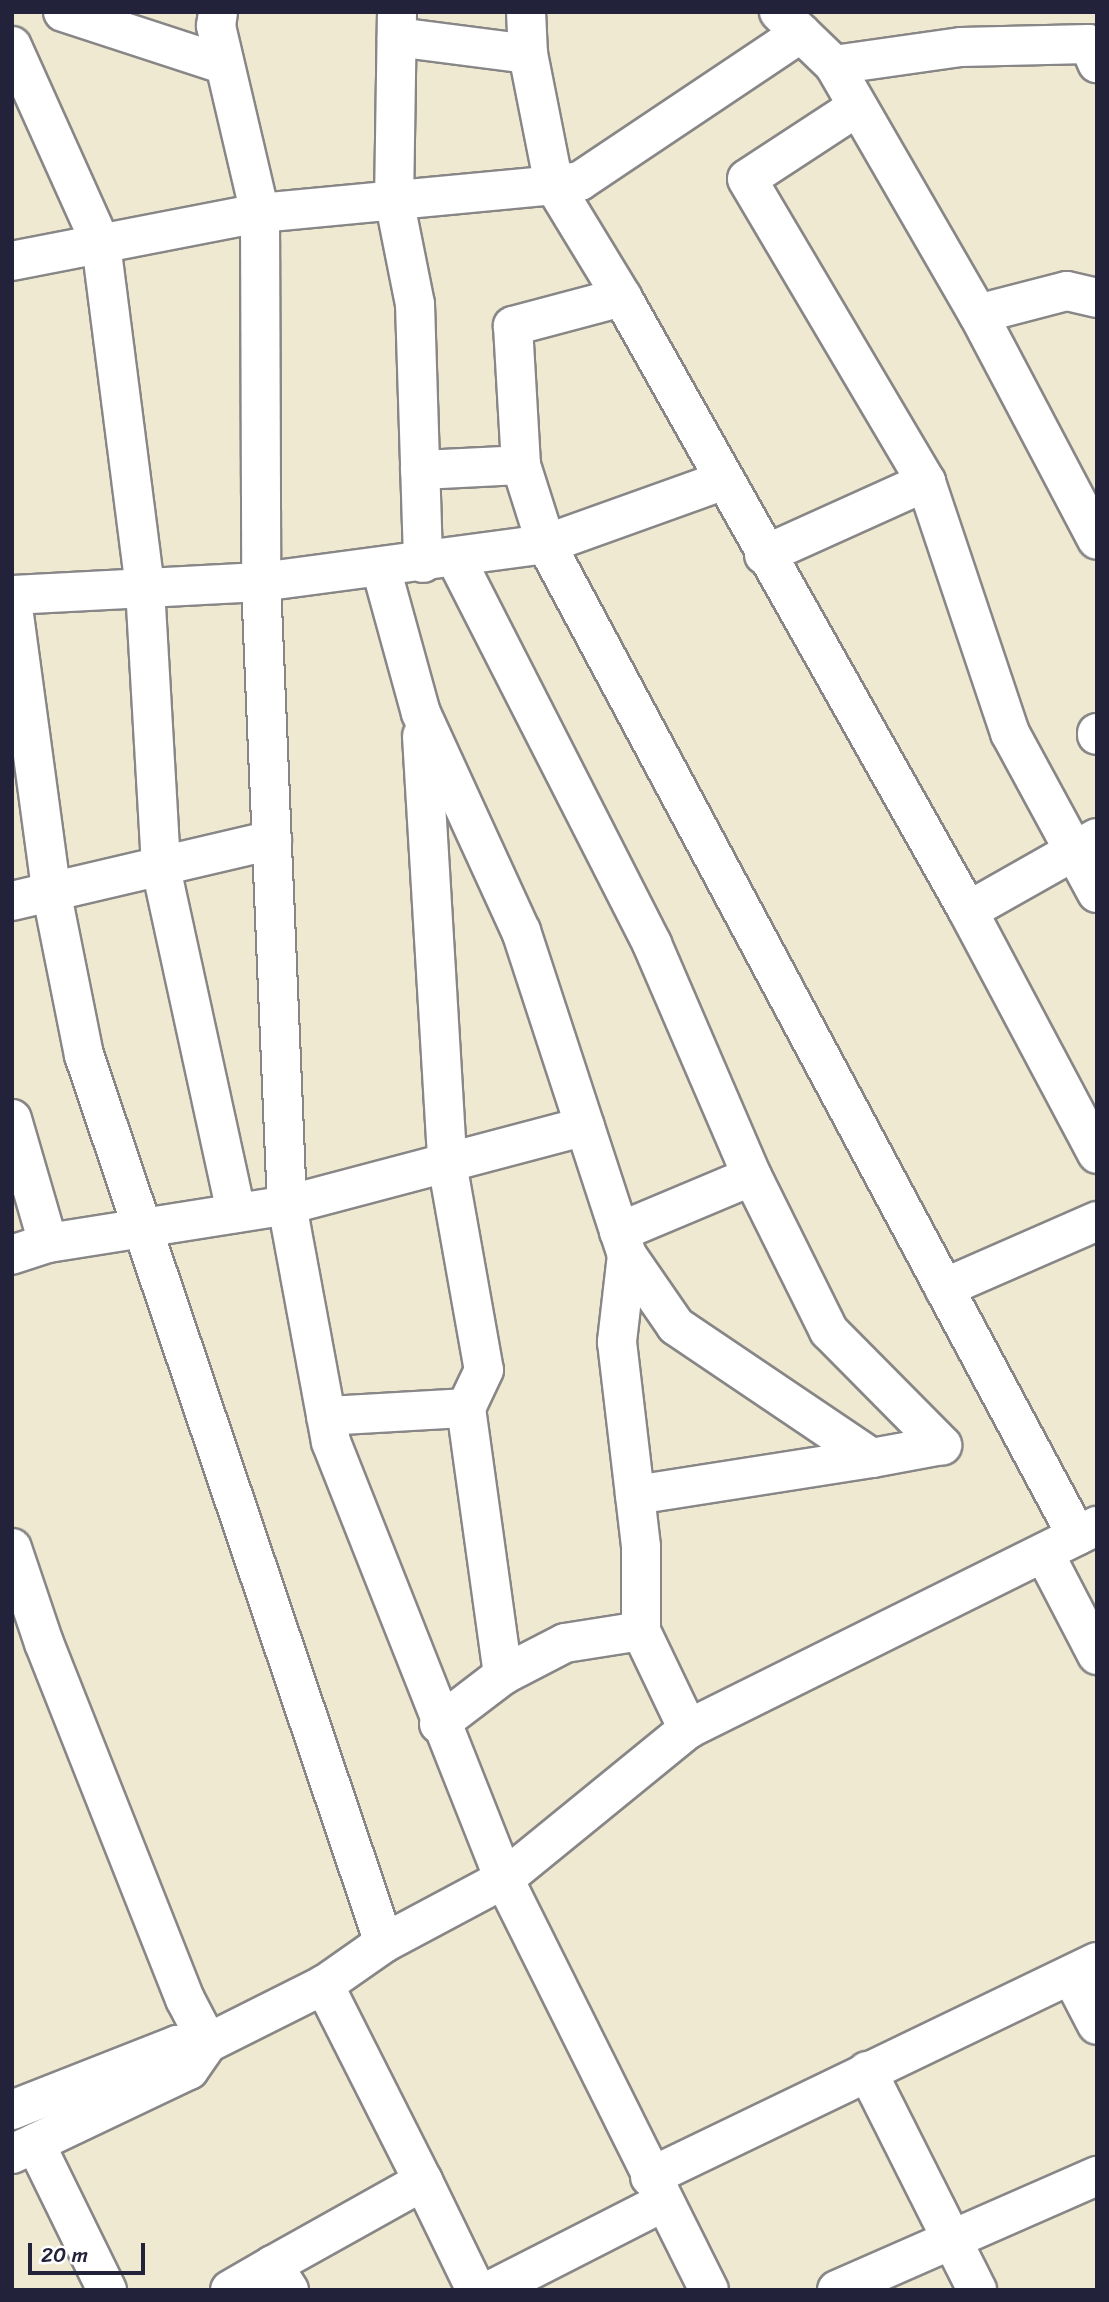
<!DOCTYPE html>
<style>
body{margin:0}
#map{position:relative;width:1109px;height:2302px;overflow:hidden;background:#eee9d0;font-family:Sriracha,sans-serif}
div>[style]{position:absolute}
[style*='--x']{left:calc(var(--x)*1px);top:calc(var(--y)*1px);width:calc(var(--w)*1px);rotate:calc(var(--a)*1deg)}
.roads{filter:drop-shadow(2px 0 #888686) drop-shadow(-2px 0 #888686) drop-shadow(0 2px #888686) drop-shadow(0 -2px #888686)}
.minor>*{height:38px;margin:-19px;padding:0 19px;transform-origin:19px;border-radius:19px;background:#fff}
span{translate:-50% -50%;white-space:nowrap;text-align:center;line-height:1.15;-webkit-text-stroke:5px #fff;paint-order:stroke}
.frame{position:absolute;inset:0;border:14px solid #22223b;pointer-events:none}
.scale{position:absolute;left:28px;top:2243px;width:117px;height:32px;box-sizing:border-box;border:4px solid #22223b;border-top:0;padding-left:9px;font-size:21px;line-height:24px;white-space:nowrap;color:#22223b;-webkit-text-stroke:5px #fff;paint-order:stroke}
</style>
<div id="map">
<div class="roads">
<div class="minor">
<i style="--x:63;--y:12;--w:170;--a:18.1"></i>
<i style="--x:218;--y:12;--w:14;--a:98"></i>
<i style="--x:216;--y:26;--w:192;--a:76.8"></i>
<i style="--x:260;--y:213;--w:369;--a:89.8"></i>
<i style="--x:261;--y:582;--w:288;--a:-7.6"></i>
<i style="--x:546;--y:544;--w:1125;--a:61.84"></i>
<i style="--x:397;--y:12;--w:187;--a:90.9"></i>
<i style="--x:394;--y:199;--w:107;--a:78.7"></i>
<i style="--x:415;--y:304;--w:259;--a:88.2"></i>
<i style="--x:779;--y:12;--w:76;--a:43.9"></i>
<i style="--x:834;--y:65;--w:288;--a:60"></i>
<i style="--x:978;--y:314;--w:255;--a:62.2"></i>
<i style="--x:801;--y:33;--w:266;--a:146.2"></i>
<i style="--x:580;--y:181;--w:26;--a:171"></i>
<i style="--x:554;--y:185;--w:131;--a:58.7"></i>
<i style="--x:622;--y:297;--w:705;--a:60.6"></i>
<i style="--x:968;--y:911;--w:275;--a:62"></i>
<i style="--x:397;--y:37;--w:132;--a:7.4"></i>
<i style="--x:12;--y:46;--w:217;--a:65.8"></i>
<i style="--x:101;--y:244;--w:347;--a:82.7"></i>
<i style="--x:145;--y:588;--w:280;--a:86.7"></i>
<i style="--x:161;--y:868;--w:353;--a:77.7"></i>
<i style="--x:834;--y:65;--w:128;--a:-8.1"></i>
<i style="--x:961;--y:47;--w:128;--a:-1.3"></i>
<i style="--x:1089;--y:44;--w:21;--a:67"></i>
<i style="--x:857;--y:107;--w:131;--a:146.8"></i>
<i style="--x:747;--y:179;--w:352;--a:59.4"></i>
<i style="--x:926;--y:482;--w:265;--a:71.5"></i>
<i style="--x:1010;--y:733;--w:182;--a:61.5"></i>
<i style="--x:12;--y:261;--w:253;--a:-11"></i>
<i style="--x:260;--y:213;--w:295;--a:-5.4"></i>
<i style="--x:554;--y:185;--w:134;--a:-101.2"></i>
<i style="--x:528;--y:54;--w:42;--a:-92.7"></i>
<i style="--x:622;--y:297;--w:113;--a:165.1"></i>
<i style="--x:513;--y:326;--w:139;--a:86.7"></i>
<i style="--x:521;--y:465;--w:83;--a:72.4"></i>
<i style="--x:546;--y:544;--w:187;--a:-19.7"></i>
<i style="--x:978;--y:314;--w:92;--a:-14.5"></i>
<i style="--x:1067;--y:291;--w:31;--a:13"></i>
<i style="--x:420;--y:470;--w:101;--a:-2.8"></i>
<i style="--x:764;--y:555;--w:178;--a:-24.3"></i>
<i style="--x:456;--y:559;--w:432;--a:63"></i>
<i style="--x:652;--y:944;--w:253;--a:66.7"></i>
<i style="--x:752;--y:1176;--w:173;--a:63.6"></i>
<i style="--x:829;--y:1331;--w:161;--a:45.3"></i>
<i style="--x:381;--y:568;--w:150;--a:74.6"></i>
<i style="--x:421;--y:713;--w:240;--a:65.4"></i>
<i style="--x:521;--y:931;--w:341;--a:71.9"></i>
<i style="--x:627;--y:1255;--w:86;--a:55.4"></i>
<i style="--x:676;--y:1326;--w:236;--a:34"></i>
<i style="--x:872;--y:1458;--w:71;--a:-10.5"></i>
<i style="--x:12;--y:595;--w:249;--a:-3"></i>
<i style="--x:261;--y:582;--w:624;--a:87.61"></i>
<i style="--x:287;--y:1205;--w:241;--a:79.5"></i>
<i style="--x:331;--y:1442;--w:470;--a:68.4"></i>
<i style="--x:504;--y:1879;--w:459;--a:63.5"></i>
<i style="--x:12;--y:600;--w:298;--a:82.3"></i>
<i style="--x:52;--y:895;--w:163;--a:78.7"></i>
<i style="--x:84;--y:1055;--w:937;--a:71.33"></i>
<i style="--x:1097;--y:733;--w:2;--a:90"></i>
<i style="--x:422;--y:736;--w:428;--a:86.6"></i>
<i style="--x:447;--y:1163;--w:210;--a:79.9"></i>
<i style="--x:484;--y:1370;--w:42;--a:115.3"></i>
<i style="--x:466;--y:1408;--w:270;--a:82.1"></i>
<i style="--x:12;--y:901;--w:267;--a:-13.2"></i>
<i style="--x:968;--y:911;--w:148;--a:-29.5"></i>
<i style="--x:12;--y:1119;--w:129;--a:73.8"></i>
<i style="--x:48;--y:1243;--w:38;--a:162"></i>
<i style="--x:619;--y:1232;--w:144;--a:-22.8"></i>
<i style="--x:48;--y:1243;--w:242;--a:-9"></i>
<i style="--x:287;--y:1205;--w:308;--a:-14.8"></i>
<i style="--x:627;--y:1255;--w:88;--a:96.6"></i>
<i style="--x:617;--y:1342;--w:206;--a:83.3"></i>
<i style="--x:641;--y:1547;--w:84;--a:90"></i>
<i style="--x:641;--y:1631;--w:109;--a:64.4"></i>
<i style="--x:944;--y:1288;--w:167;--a:-23.6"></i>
<i style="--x:326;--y:1416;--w:140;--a:-3.3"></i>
<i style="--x:635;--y:1495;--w:240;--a:-8.9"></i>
<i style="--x:12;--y:1548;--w:100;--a:71.4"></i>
<i style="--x:44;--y:1643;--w:383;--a:68.4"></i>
<i style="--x:185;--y:1999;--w:50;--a:62.4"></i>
<i style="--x:1044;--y:1553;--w:115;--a:62.5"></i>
<i style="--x:439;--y:1724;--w:81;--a:-37.4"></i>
<i style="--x:503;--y:1675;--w:70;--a:-27.3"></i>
<i style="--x:565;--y:1643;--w:77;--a:-9"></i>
<i style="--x:1071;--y:1975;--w:56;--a:62.5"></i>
<i style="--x:867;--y:2071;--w:245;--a:63.3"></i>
<i style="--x:12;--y:2110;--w:177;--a:-21.5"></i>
<i style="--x:177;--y:2045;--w:31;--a:-4"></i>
<i style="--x:208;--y:2043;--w:130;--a:-26.6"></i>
<i style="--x:324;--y:1985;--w:73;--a:-35"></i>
<i style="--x:384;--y:1943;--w:136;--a:-28.1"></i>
<i style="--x:504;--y:1879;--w:237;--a:-39.2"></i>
<i style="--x:688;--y:1729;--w:457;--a:-26.4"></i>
<i style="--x:35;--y:2143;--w:164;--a:63.9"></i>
<i style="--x:12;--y:2154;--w:196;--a:-25.4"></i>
<i style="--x:189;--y:2070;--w:33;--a:-55"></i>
<i style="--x:650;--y:2177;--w:496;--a:-25.7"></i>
<i style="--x:423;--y:2181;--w:121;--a:64.1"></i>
<i style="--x:230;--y:2290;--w:50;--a:-30.2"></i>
<i style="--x:289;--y:2290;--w:30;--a:-123"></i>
<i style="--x:273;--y:2265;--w:172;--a:-29.2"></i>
<i style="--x:423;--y:2181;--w:220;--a:-116.8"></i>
<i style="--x:491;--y:2290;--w:194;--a:-27"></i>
<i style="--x:837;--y:2290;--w:284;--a:-23.7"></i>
</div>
</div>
<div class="frame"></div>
<div class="scale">20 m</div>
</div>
